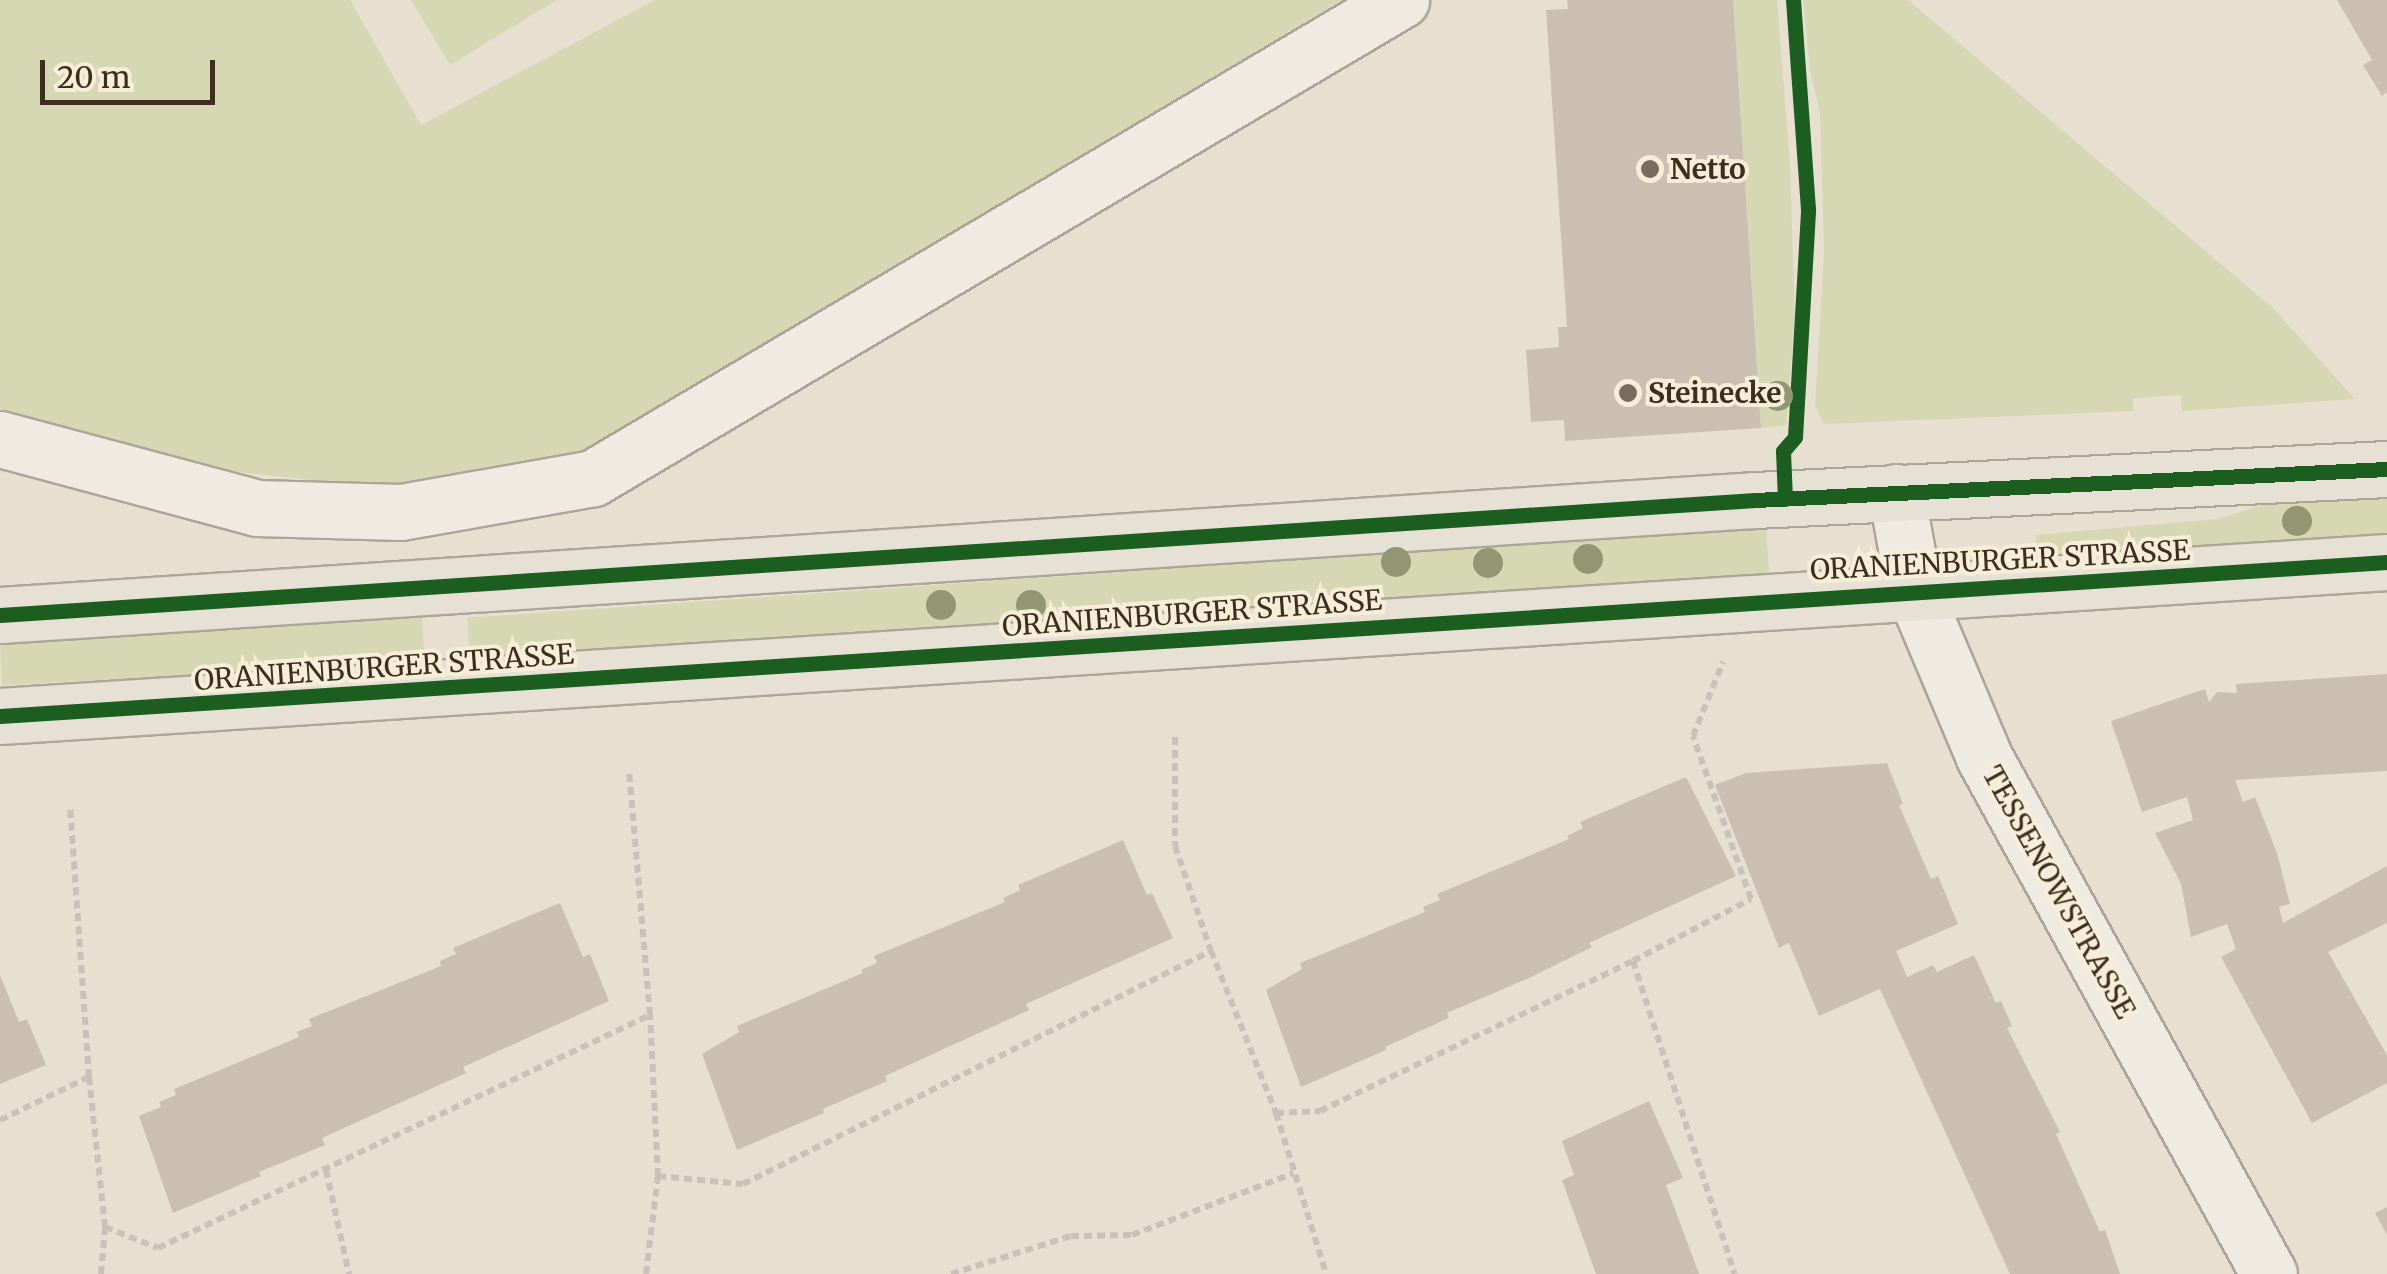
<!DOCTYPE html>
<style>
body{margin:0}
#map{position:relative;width:2387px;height:1274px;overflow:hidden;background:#e7e0d1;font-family:Merriweather,serif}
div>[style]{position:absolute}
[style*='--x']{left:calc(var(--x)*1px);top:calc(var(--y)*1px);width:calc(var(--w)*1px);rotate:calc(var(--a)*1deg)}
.green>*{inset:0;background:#d6d7b3;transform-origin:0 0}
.building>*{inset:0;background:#cbbfb2}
.path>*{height:6px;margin-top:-3px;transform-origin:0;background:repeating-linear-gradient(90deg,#c8c2b9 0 8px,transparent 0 13px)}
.roads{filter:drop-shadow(2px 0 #ada599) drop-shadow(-2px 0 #ada599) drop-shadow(0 2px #ada599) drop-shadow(0 -2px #ada599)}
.minor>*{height:55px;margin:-27.5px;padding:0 27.5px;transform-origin:27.5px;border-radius:27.5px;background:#efebe3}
.major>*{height:55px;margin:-27.5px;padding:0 27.5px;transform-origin:27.5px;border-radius:27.5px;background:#e6e1d4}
.cycleway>*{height:15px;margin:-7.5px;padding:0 7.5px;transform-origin:7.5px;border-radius:7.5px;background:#1b5e20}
.trees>*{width:30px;height:30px;margin:-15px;border-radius:50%;background:#929673}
.dots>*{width:28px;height:28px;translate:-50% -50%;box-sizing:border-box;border:5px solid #f7eed8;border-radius:50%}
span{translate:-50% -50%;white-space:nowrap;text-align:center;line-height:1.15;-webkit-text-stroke:8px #f7eed8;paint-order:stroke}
.poi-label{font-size:28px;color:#3d2e20;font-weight:700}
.left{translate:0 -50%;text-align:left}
.street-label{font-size:28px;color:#3d2e20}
.scale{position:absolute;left:40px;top:60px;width:175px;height:45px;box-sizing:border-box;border:5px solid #3d2e20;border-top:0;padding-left:12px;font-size:30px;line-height:35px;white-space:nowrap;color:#3d2e20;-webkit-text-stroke:8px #f7eed8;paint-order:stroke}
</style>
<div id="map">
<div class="green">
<i style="clip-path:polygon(0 0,350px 0,421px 125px,655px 0,1342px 0,576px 455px,374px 487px,230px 471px,0 409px)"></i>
<i style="clip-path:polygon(411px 0,557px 0,450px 65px)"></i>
<i style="clip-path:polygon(1733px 0,1777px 0,1790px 164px,1795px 315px,1786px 425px,1761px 428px)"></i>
<i style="clip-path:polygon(1803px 0,1908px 0,2273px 308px,2355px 399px,2182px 411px,2181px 395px,2133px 398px,2133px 411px,1824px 424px,1815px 406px,1824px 251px,1820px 113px,1810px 71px)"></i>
<i style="clip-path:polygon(2387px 497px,2387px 538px,2036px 561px,2036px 535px,2217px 519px,2262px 505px)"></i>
<i style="left:1766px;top:527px;width:49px;height:1302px;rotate:86deg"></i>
<i style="left:422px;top:613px;width:50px;height:423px;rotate:87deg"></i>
</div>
<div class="building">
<i style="clip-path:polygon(1567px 0,1733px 0,1761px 428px,1565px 441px,1564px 420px,1531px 422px,1526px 350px,1559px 347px,1558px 327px,1567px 327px,1546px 10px,1568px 9px)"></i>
<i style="clip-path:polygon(2337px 0,2387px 0,2387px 92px,2382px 96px,2363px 65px,2372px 60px)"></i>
<i style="clip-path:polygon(2387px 674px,2387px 771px,2235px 780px,2243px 802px,2255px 797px,2277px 853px,2290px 904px,2279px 907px,2283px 923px,2387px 866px,2387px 923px,2328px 952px,2387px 1055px,2387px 1083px,2312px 1123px,2221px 957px,2236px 949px,2227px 924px,2191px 937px,2181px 884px,2155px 833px,2193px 820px,2187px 797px,2142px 812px,2111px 721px,2205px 689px,2209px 702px,2217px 692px,2237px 693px,2236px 684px)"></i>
<i style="clip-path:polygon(1887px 763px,1903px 804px,1899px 805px,1931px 879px,1938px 876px,1958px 924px,1896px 951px,1907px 977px,1933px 965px,1937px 972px,1974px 955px,1996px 1003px,2001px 1001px,2012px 1026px,2007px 1028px,2060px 1132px,2056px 1134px,2100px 1232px,2105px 1230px,2120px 1274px,2010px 1274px,1880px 989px,1819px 1016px,1789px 943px,1779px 948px,1715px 785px,1746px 773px)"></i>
<i style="clip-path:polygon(1686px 777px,1736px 876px,1589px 943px,1592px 947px,1529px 978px,1447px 1013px,1449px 1018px,1385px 1047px,1386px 1050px,1301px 1087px,1266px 990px,1302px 969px,1300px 963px,1425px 912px,1423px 907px,1440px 900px,1437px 894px,1569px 839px,1567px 836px,1583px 828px,1580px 822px)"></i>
<i style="clip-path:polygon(1123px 840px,1147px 895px,1152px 893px,1173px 938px,1026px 1004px,1029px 1010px,885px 1076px,887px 1081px,823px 1109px,824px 1113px,737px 1150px,702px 1054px,739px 1032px,737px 1026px,863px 973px,861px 970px,877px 963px,874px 956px,1005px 902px,1003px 898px,1020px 890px,1018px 885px)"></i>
<i style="clip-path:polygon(560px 903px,583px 957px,590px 954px,609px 1001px,463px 1067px,466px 1073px,322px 1138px,325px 1145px,259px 1172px,261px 1176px,173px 1213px,139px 1116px,161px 1107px,159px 1102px,176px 1095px,174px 1089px,299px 1037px,297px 1032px,312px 1026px,309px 1019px,441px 966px,440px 961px,456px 954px,453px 948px)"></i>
<i style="clip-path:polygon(0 975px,19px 1022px,27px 1019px,46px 1065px,0 1084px)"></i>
<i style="clip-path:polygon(1649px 1101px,1683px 1178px,1666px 1185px,1699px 1274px,1596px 1274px,1562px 1180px,1574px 1175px,1562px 1141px)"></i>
<i style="clip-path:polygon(2387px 1207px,2387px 1235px,2375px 1213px)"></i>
</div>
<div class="path">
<i style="--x:1793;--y:0;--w:210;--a:85.9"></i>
<i style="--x:1808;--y:209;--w:228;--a:93.3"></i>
<i style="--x:1175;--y:737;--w:109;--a:90"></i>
<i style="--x:1175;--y:846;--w:111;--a:71.1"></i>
<i style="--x:1211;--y:951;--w:175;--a:68.1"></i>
<i style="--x:1276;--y:1113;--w:169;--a:72.7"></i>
<i style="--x:1633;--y:961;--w:329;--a:72"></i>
<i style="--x:89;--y:1077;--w:151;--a:83.9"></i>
<i style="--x:105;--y:1227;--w:57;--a:21.6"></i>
<i style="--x:158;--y:1248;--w:544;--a:-25.34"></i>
<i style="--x:650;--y:1015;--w:244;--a:-94.9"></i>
<i style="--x:1276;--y:1113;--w:44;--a:-2.6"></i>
<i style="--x:1320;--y:1111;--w:347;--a:-25.6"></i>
<i style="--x:1633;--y:961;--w:133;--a:-27.7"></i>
<i style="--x:1751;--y:899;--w:173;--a:-109.6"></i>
<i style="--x:1693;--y:736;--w:80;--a:-67.9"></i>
<i style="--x:0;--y:1120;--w:99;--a:-25.8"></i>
<i style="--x:89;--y:1077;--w:271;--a:-94"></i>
<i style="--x:326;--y:1170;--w:107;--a:77.5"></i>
<i style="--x:658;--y:1176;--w:85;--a:5.4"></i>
<i style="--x:743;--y:1184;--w:523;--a:-26.47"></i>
<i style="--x:101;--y:1274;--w:47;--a:-85.1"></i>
<i style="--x:646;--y:1274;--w:99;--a:-83"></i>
<i style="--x:658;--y:1176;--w:161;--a:-92.8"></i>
<i style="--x:951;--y:1274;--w:126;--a:-17.6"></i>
<i style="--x:1071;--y:1236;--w:61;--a:-0.9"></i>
<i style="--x:1132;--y:1235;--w:173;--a:-20.9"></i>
</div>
<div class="roads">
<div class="minor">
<i style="--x:0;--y:439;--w:266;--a:15"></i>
<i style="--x:257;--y:508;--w:144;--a:1.6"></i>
<i style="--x:401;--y:512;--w:195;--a:-10"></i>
<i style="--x:593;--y:478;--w:939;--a:-30.61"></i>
<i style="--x:1896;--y:492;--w:101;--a:79.7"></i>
<i style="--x:1914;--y:591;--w:180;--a:67.1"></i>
<i style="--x:1984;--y:757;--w:590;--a:61.13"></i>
</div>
<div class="major">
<i style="--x:0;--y:615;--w:1759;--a:-3.75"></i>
<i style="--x:1755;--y:500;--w:633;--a:-2.81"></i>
<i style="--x:0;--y:716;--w:2392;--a:-3.69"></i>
</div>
</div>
<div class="cycleway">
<i style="--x:1785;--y:499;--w:48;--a:-92.4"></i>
<i style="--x:1783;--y:451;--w:18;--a:-49"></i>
<i style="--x:1795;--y:437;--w:228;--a:-86.7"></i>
<i style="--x:1808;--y:209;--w:210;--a:-94.1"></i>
<i style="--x:0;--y:615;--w:1759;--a:-3.75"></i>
<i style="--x:1755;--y:500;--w:633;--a:-2.81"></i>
<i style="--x:0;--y:716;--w:2392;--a:-3.69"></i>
</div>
<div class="trees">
<i style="left:1778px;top:396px"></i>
<i style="left:2297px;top:521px"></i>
<i style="left:1588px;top:559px"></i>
<i style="left:1396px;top:562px"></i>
<i style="left:1488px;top:563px"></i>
<i style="left:941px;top:605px"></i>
<i style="left:1031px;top:605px"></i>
</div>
<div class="dots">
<i style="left:1650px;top:169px;background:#786c5e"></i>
<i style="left:1628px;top:393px;background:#786c5e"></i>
</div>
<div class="poi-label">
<span class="left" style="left:1670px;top:169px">Netto</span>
<span class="left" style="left:1648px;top:393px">Steinecke</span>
</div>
<div class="street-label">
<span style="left:2000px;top:560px;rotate:-3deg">ORANIENBURGER STRASSE</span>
<span style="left:1192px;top:613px;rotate:-4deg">ORANIENBURGER STRASSE</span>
<span style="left:384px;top:667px;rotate:-4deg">ORANIENBURGER STRASSE</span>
<span style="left:2059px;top:892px;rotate:61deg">TESSENOWSTRASSE</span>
</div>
<div class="scale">20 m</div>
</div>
